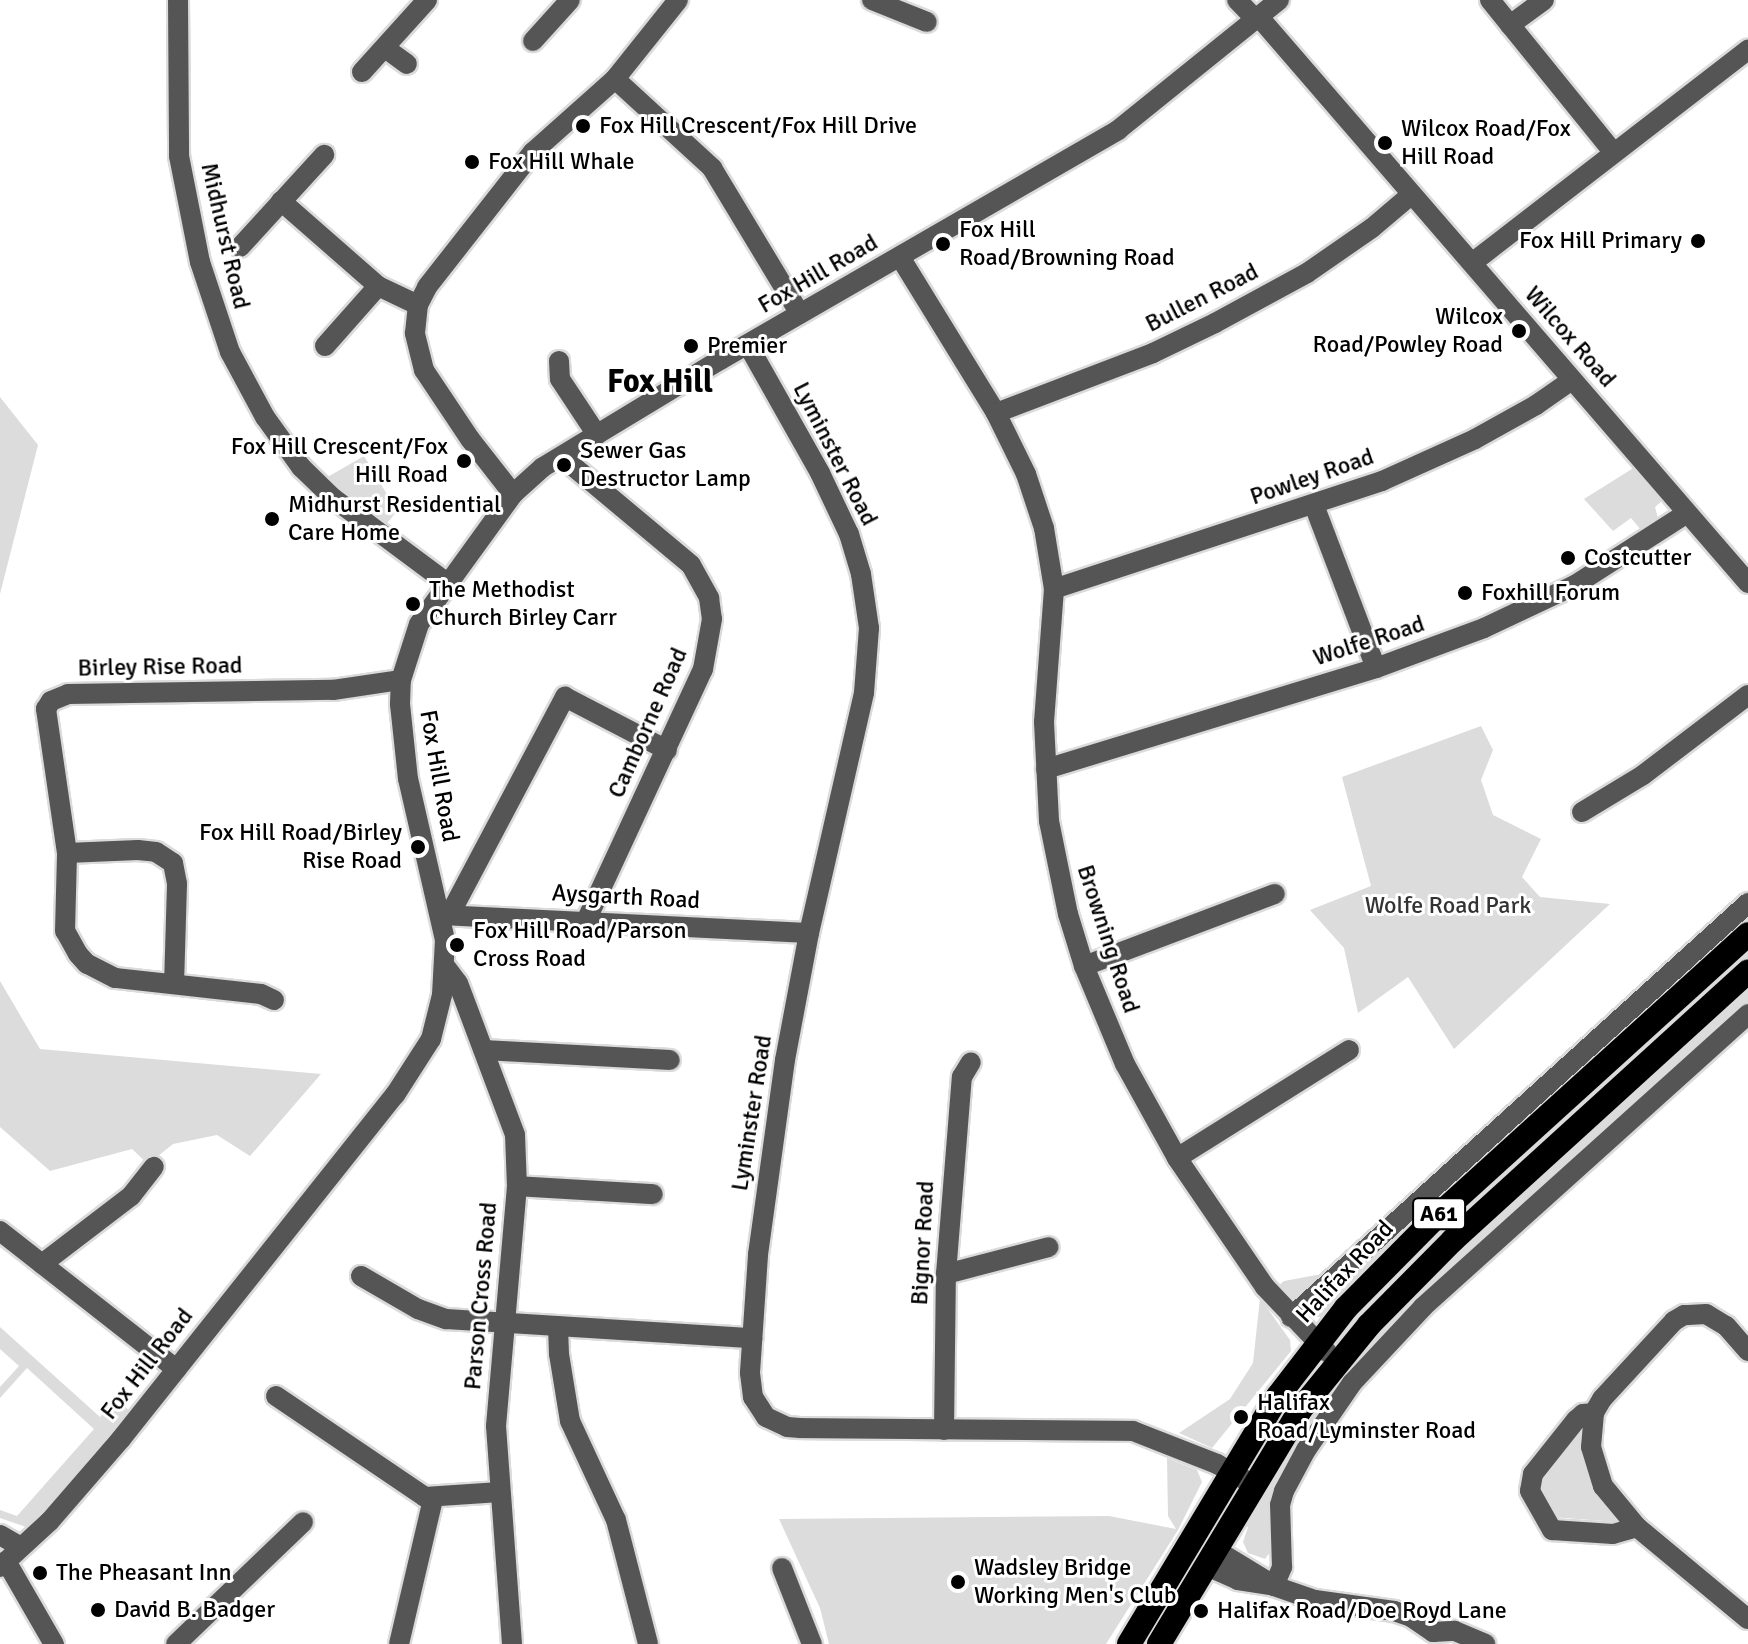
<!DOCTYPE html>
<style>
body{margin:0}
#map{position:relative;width:1748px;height:1644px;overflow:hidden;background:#fff;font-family:Signika,sans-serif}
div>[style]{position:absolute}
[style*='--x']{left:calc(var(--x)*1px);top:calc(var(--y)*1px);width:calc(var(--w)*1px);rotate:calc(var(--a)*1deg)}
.green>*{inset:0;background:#dcdcdc}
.roads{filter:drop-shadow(2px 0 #dbdbdb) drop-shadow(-2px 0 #dbdbdb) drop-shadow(0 2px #dbdbdb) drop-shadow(0 -2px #dbdbdb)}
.minor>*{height:20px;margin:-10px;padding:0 10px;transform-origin:10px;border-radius:10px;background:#555}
.highway>*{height:24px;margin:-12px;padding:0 12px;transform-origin:12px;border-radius:12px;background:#000}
.dots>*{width:22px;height:22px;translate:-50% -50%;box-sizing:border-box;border:4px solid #fff;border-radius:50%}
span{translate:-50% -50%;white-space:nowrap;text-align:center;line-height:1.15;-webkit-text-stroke:6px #fff;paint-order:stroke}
.shield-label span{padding:2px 6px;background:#fff;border:2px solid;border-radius:6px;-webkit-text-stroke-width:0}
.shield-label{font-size:22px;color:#000;font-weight:700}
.poi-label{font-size:24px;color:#000}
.left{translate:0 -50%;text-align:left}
.right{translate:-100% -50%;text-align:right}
.street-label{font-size:24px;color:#000}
.park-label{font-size:24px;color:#333}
.district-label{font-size:32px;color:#000;font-weight:700}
</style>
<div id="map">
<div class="green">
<i style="clip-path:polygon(0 397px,38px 445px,0 594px)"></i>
<i style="clip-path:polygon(364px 456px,397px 511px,384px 527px,324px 479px)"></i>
<i style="clip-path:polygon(1635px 467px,1662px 501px,1655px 507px,1658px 518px,1641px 530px,1631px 518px,1613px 531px,1584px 499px)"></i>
<i style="clip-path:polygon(1481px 726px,1493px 750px,1481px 780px,1493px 815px,1541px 839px,1522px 877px,1540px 897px,1610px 904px,1454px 1049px,1408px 977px,1358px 1013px,1344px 948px,1310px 910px,1371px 886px,1342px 777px)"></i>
<i style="clip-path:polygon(1748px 914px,1690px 976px,1369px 1267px,1323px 1317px,1307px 1317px,1277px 1287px,1284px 1281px,1322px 1274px,1334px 1286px)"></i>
<i style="clip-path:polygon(1748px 946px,1748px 961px,1346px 1337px,1337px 1338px,1381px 1281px)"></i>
<i style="clip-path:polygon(0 981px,40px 1049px,321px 1074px,250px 1156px,217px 1135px,173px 1144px,148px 1164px,132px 1149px,50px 1171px,0 1127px)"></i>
<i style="clip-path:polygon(1748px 985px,1748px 1006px,1430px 1296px,1295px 1463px,1276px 1557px,1271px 1551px,1265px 1559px,1248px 1553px,1243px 1542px,1248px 1527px,1243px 1524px,1302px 1422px,1348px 1358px,1454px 1252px)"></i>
<i style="clip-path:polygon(1260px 1298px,1290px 1340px,1291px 1351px,1212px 1448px,1179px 1433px,1230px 1399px,1253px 1363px)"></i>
<i style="clip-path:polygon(0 1327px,100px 1417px,117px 1399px,131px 1412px,40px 1519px,29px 1528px,0 1518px,0 1510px,17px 1516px,94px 1429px,27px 1368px,0 1398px,0 1387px,19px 1366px,0 1349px)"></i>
<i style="clip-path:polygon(1582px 1430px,1583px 1451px,1593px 1484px,1604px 1503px,1619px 1516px,1616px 1522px,1552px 1517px,1538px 1482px)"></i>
<i style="clip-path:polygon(1167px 1458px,1197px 1470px,1202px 1482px,1178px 1530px,1106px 1644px,829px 1644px,820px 1608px,779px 1519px,1109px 1516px,1176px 1529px,1168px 1516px)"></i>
</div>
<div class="roads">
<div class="minor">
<i style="--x:178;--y:0;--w:156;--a:89.6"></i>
<i style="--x:179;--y:156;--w:108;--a:78.8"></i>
<i style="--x:200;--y:262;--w:95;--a:71.6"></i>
<i style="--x:230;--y:352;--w:74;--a:61.7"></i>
<i style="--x:265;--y:417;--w:62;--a:54.2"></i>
<i style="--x:301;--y:467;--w:45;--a:44.1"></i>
<i style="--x:333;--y:498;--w:142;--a:36.7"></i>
<i style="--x:872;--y:0;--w:59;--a:21.8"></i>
<i style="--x:1237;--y:0;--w:28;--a:46"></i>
<i style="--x:1490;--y:0;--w:196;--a:51"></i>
<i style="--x:1259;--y:17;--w:748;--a:49.17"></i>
<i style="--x:1510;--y:25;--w:42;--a:-36.3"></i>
<i style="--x:533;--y:41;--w:55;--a:-47.9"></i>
<i style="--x:385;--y:48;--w:27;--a:36"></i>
<i style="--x:362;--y:72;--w:97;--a:-47.9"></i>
<i style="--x:615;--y:79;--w:132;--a:42.5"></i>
<i style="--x:712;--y:168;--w:170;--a:58.9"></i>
<i style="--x:281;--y:201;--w:129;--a:41.2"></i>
<i style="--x:378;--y:286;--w:44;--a:25.4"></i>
<i style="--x:240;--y:247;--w:125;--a:-47.6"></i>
<i style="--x:900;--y:257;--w:183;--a:58.4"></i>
<i style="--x:996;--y:413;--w:68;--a:63.8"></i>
<i style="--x:1026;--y:474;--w:57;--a:71.6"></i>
<i style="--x:1044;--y:528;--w:62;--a:80.7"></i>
<i style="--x:1054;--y:589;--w:133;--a:94.3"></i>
<i style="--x:1044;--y:722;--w:99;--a:87.1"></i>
<i style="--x:1049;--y:821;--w:95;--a:78.5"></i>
<i style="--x:1068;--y:914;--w:54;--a:72.9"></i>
<i style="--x:1084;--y:966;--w:106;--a:67.3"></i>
<i style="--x:1125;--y:1064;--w:107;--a:61"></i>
<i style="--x:1177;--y:1158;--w:156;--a:55.7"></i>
<i style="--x:1265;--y:1287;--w:90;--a:46.4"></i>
<i style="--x:1472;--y:263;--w:349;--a:-37.7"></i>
<i style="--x:748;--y:345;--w:147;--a:60.6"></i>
<i style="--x:820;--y:473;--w:68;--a:64.6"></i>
<i style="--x:849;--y:534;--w:42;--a:73.3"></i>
<i style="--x:861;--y:574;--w:55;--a:81.6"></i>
<i style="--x:869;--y:628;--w:65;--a:94.4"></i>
<i style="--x:864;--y:693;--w:246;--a:102.9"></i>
<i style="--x:809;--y:933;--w:129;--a:100.7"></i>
<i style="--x:785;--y:1060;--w:197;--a:97.9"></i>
<i style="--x:758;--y:1255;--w:118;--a:93.9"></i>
<i style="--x:750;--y:1373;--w:24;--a:83"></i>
<i style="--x:753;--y:1397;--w:24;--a:57"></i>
<i style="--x:766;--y:1417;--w:23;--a:25"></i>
<i style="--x:787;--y:1427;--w:13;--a:4"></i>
<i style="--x:800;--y:1428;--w:333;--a:0.5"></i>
<i style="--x:1133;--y:1431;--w:90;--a:21.4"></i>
<i style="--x:1217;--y:1464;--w:43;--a:29.6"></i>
<i style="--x:325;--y:346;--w:80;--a:-48.5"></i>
<i style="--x:559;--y:361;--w:18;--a:87"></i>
<i style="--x:560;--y:379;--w:67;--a:56.5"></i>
<i style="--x:996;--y:413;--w:168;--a:-20.9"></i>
<i style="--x:1153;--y:353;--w:69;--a:-25.8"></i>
<i style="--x:1215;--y:323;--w:105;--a:-28.5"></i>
<i style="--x:1307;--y:273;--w:79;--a:-34.7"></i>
<i style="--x:1372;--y:228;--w:52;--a:-40.4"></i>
<i style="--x:562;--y:457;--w:168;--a:39.9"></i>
<i style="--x:691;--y:565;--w:38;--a:61"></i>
<i style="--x:709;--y:598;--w:21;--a:82"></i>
<i style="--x:712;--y:619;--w:51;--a:100.2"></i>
<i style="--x:703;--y:669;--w:278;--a:114.9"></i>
<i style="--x:513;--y:494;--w:70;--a:-128"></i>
<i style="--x:470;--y:439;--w:83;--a:-123.7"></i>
<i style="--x:424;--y:370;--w:38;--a:-104"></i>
<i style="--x:415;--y:333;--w:28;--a:-84"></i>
<i style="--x:418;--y:305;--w:20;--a:-63"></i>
<i style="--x:427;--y:287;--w:172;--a:-51.9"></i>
<i style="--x:533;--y:152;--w:110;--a:-41.7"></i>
<i style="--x:615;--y:79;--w:101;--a:-51.4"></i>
<i style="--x:1314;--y:505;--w:174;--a:69.2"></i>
<i style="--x:1054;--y:589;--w:345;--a:-18.2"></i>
<i style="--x:1382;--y:481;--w:102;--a:-24.3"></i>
<i style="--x:1475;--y:439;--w:70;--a:-29.1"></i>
<i style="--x:1536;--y:405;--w:44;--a:-34.8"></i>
<i style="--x:1046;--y:769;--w:345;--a:-17"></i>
<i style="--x:1376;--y:668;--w:115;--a:-20.3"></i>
<i style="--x:1484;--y:628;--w:101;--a:-25.3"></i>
<i style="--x:1575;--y:585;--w:133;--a:-32.7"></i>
<i style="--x:1582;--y:812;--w:71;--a:-31.2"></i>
<i style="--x:1643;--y:775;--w:132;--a:-37.3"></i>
<i style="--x:67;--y:853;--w:71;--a:-2.4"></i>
<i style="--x:138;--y:850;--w:18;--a:6"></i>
<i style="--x:156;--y:852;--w:20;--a:33"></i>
<i style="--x:173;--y:863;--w:21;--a:79"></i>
<i style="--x:177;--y:884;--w:99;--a:91.7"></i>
<i style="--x:450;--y:914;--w:246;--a:-62.1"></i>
<i style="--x:565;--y:697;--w:115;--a:27.5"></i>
<i style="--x:441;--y:915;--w:368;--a:2.8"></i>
<i style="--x:445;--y:966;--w:21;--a:53"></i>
<i style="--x:458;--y:983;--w:162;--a:69.4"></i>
<i style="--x:515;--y:1135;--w:51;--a:87.8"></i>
<i style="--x:517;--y:1186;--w:241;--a:95"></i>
<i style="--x:496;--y:1426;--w:219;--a:85.8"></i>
<i style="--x:1084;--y:966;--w:204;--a:-20.7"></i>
<i style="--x:274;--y:1000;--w:14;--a:-155"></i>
<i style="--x:261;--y:994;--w:147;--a:-173.7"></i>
<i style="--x:115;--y:978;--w:31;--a:-153"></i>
<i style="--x:87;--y:964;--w:13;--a:-132"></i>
<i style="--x:78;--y:954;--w:26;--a:-119"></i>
<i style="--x:65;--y:931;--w:78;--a:-88.5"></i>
<i style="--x:67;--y:853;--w:146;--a:-98.3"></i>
<i style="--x:46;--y:709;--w:9;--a:-58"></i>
<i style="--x:51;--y:701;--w:18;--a:-22"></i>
<i style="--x:68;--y:694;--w:265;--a:-0.9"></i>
<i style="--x:333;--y:690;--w:69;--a:-8.4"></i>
<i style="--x:484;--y:1050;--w:186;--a:3.1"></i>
<i style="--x:1177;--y:1158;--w:203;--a:-32.1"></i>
<i style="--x:517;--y:1186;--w:136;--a:3.4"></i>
<i style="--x:0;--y:1231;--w:224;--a:38.1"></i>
<i style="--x:42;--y:1264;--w:112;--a:-37.4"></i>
<i style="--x:131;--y:1196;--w:37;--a:-52"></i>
<i style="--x:946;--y:1274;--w:106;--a:-14.7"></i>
<i style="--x:361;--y:1276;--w:66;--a:30.1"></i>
<i style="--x:418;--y:1309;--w:30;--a:20"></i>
<i style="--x:446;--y:1319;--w:307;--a:3.6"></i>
<i style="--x:1291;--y:1317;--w:617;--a:-42.17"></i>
<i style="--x:558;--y:1326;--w:28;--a:88"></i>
<i style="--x:559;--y:1354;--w:68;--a:80.7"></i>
<i style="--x:570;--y:1421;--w:109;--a:65.1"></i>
<i style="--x:616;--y:1520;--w:128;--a:75.5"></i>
<i style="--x:1748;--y:1351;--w:33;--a:-131"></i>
<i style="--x:1726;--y:1326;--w:23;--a:-149"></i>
<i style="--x:1706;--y:1314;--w:22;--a:177"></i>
<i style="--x:1684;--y:1315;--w:12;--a:149"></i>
<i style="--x:1674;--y:1321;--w:106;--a:132.7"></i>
<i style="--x:1602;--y:1399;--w:16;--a:120"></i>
<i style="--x:1594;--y:1413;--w:34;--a:95"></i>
<i style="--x:1591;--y:1447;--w:41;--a:72.9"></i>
<i style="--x:1603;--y:1486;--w:53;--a:50.3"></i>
<i style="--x:1637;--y:1527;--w:144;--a:39.7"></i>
<i style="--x:276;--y:1396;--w:180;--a:34.1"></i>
<i style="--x:425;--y:1497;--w:75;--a:-3.8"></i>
<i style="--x:1594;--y:1413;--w:11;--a:175"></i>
<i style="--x:1583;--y:1414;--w:9;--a:139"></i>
<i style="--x:1576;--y:1420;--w:69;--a:128.5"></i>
<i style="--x:1533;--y:1474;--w:17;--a:100"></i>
<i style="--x:1530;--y:1491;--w:45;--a:60.6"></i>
<i style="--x:1552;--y:1530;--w:61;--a:3.8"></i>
<i style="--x:1613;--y:1534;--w:25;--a:-16"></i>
<i style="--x:944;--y:1430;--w:156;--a:-89.3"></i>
<i style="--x:946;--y:1274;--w:198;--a:-85.4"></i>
<i style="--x:962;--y:1077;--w:17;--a:-59"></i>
<i style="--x:0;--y:1535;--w:24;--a:30"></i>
<i style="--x:1216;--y:1550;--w:60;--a:31.3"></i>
<i style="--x:6;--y:1561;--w:96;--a:60"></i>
<i style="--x:1207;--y:1566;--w:34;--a:24"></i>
<i style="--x:1238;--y:1580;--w:36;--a:9"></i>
<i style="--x:1274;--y:1586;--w:43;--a:18.9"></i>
<i style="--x:1315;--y:1600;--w:80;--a:7.9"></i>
<i style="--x:1394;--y:1611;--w:18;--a:19"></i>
<i style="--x:1411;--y:1617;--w:27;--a:34"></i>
<i style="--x:0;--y:1567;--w:68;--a:-42.6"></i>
<i style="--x:50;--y:1521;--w:108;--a:-49.1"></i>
<i style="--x:121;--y:1439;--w:440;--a:-51.5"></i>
<i style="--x:395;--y:1095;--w:67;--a:-57.3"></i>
<i style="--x:431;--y:1039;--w:45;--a:-76"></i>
<i style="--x:442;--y:995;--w:55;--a:-86.9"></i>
<i style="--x:445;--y:940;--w:165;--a:-102.9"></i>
<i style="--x:408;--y:779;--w:75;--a:-96.1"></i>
<i style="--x:400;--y:704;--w:24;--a:-88"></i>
<i style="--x:401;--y:680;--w:59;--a:-72.2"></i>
<i style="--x:419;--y:624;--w:160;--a:-54.1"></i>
<i style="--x:513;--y:494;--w:40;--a:-42"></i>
<i style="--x:543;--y:467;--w:207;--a:-31.2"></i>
<i style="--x:720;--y:360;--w:460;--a:-30"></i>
<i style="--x:1118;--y:130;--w:207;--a:-38.9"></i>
<i style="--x:782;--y:1568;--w:82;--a:68.5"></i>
<i style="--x:1274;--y:1586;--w:21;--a:-67"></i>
<i style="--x:1282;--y:1567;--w:62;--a:-91.8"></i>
<i style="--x:1280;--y:1505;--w:15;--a:-74"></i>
<i style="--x:1284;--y:1491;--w:47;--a:-61.8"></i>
<i style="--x:1306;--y:1450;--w:81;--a:-55.5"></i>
<i style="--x:1352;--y:1383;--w:104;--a:-46.9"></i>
<i style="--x:1423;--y:1307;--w:438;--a:-42"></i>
<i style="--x:1433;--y:1632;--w:22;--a:-3"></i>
<i style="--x:1455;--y:1631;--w:33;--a:23"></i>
<i style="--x:176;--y:1644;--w:176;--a:-43.8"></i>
<i style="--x:399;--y:1644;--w:149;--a:-76.8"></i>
</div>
<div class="highway">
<i style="--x:1129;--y:1644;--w:289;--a:-59"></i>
<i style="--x:1278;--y:1396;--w:111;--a:-52.3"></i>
<i style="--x:1346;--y:1308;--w:125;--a:-45.3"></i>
<i style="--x:1434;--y:1219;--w:424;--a:-42.2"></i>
<i style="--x:1159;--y:1644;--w:273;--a:-58.9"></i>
<i style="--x:1300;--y:1410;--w:109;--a:-50.9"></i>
<i style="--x:1369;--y:1325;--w:120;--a:-45.3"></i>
<i style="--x:1453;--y:1240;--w:399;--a:-42.3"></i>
</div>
</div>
<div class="dots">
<i style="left:583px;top:126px;background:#000"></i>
<i style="left:1385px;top:143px;background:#000"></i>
<i style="left:472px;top:162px;background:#000"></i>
<i style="left:1698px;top:241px;background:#000"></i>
<i style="left:943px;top:244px;background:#000"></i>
<i style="left:1519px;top:331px;background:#000"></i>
<i style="left:691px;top:346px;background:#000"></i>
<i style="left:464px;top:461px;background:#000"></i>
<i style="left:564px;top:465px;background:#000"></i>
<i style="left:272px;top:519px;background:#000"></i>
<i style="left:1568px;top:558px;background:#000"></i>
<i style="left:1465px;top:593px;background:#000"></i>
<i style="left:413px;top:604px;background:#000"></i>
<i style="left:418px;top:847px;background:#000"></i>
<i style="left:457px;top:945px;background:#000"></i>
<i style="left:1241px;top:1417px;background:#000"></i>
<i style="left:40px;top:1573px;background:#000"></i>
<i style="left:958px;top:1582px;background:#000"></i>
<i style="left:98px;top:1610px;background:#000"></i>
<i style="left:1201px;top:1611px;background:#000"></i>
</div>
<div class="shield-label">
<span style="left:1439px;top:1214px">A61</span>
</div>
<div class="poi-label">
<span class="left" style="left:599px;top:126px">Fox Hill Crescent/Fox Hill Drive</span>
<span class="left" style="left:1401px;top:143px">Wilcox Road/Fox<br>Hill Road</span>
<span class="left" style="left:488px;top:162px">Fox Hill Whale</span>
<span class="left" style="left:959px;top:244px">Fox Hill<br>Road/Browning Road</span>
<span class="right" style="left:1682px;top:241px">Fox Hill Primary</span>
<span class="right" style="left:1503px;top:331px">Wilcox<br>Road/Powley Road</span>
<span class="left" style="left:707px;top:346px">Premier</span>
<span class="right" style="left:448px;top:461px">Fox Hill Crescent/Fox<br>Hill Road</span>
<span class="left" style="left:580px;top:465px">Sewer Gas<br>Destructor Lamp</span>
<span class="left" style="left:288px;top:519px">Midhurst Residential<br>Care Home</span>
<span class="left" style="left:1584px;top:558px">Costcutter</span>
<span class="left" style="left:429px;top:604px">The Methodist<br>Church Birley Carr</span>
<span class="left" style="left:1481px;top:593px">Foxhill Forum</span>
<span class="right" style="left:402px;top:847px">Fox Hill Road/Birley<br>Rise Road</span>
<span class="left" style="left:473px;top:945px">Fox Hill Road/Parson<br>Cross Road</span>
<span class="left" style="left:1257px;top:1417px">Halifax<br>Road/Lyminster Road</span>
<span class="left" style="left:974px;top:1582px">Wadsley Bridge<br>Working Men's Club</span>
<span class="left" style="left:56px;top:1573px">The Pheasant Inn</span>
<span class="left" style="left:114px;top:1610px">David B. Badger</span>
<span class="left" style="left:1217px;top:1611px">Halifax Road/Doe Royd Lane</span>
</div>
<div class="street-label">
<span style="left:225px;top:236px;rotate:77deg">Midhurst Road</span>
<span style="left:818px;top:274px;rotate:-30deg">Fox Hill Road</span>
<span style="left:1202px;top:298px;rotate:-27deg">Bullen Road</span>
<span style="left:1570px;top:337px;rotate:49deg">Wilcox Road</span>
<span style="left:835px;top:454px;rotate:63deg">Lyminster Road</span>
<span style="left:1312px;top:477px;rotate:-19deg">Powley Road</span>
<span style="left:1369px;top:641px;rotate:-18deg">Wolfe Road</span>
<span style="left:160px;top:667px;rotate:-1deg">Birley Rise Road</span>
<span style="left:648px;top:723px;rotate:-66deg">Camborne Road</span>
<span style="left:439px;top:776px;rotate:80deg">Fox Hill Road</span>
<span style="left:626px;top:897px;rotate:3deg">Aysgarth Road</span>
<span style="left:1108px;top:939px;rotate:72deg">Browning Road</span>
<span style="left:752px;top:1113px;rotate:-81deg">Lyminster Road</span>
<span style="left:923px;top:1243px;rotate:-87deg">Bignor Road</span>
<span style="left:1345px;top:1272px;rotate:-47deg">Halifax Road</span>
<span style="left:481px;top:1296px;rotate:-85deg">Parson Cross Road</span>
<span style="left:147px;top:1364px;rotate:-52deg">Fox Hill Road</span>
</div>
<div class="park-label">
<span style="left:1448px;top:906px">Wolfe Road Park</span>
</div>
<div class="district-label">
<span style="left:660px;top:382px">Fox Hill</span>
</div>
</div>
